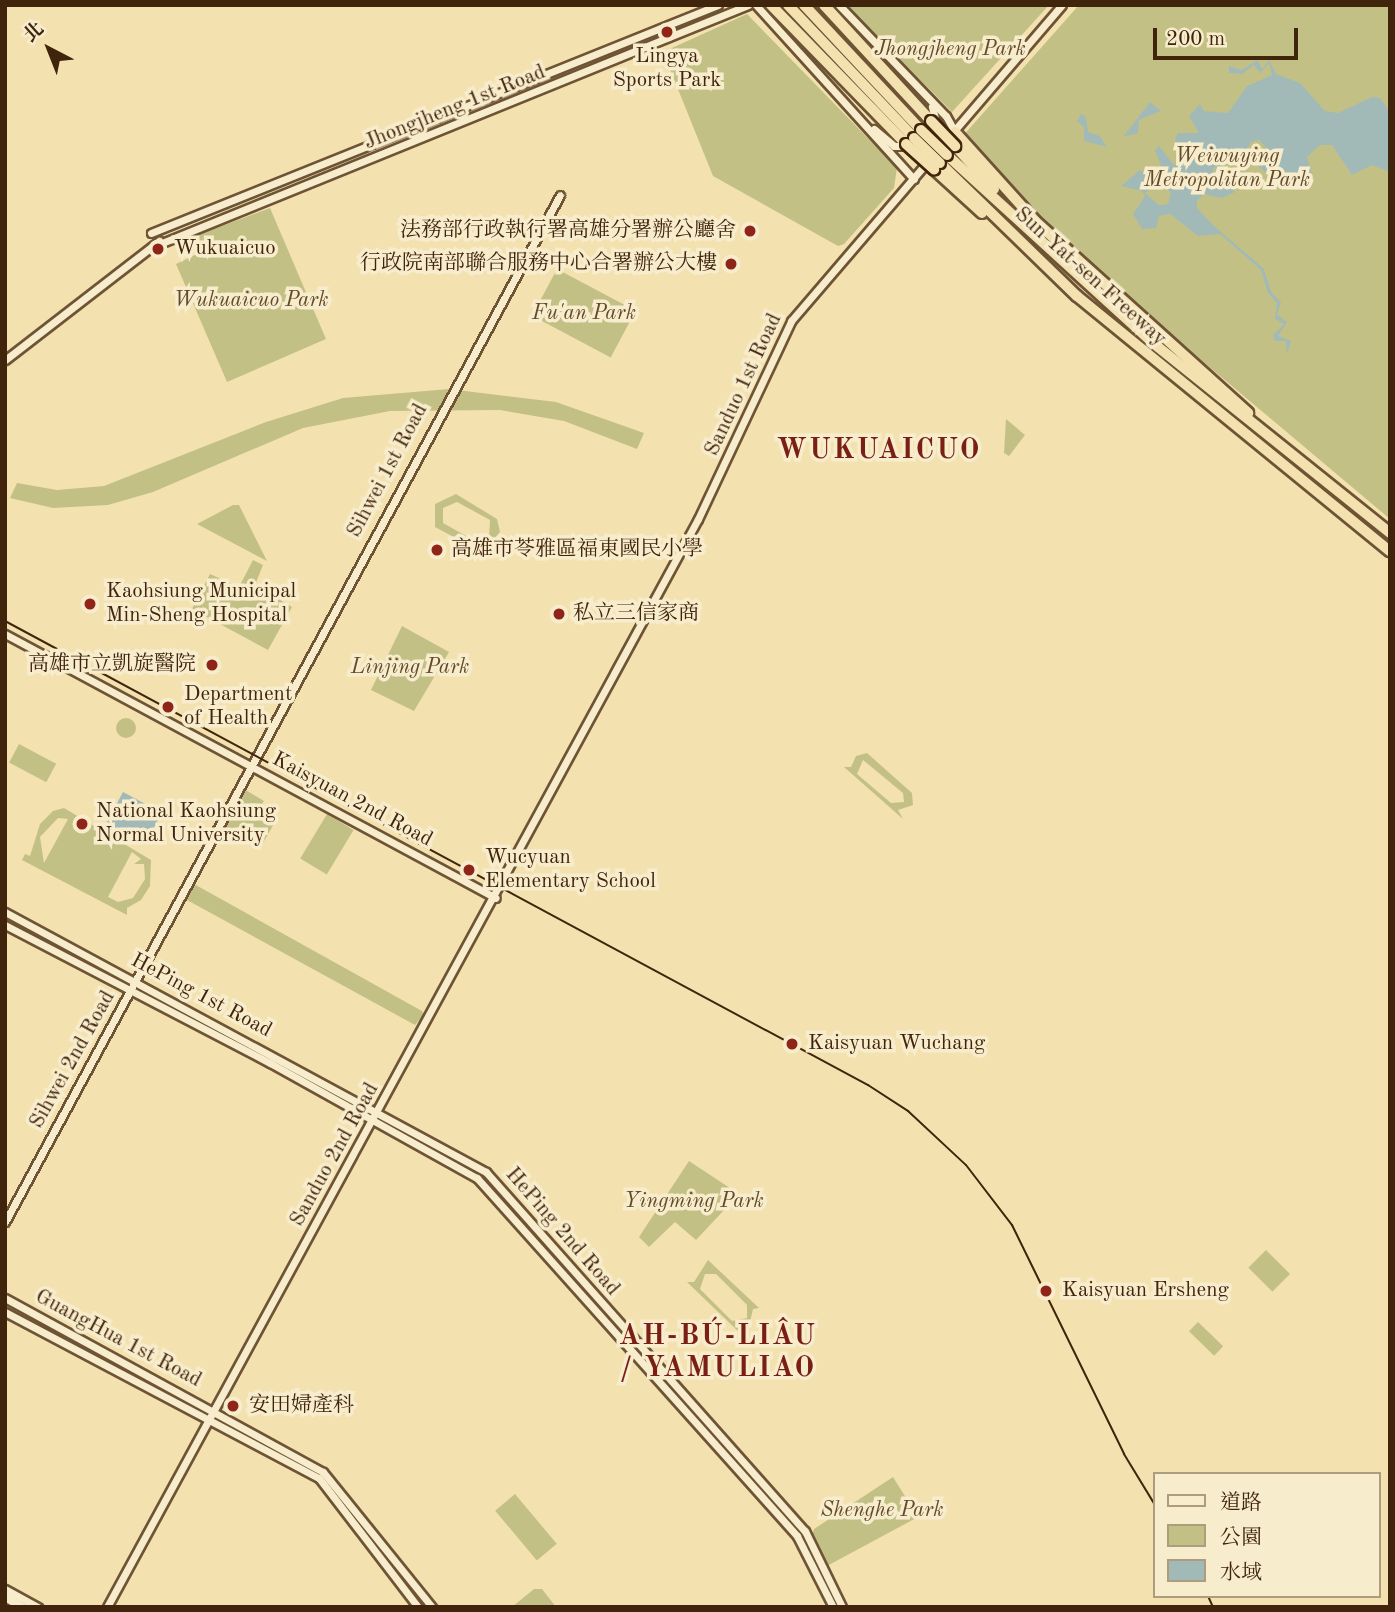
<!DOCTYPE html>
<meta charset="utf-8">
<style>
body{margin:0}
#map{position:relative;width:1395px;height:1612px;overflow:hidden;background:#f3e2b0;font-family:"Old Standard TT","Noto Serif TC",serif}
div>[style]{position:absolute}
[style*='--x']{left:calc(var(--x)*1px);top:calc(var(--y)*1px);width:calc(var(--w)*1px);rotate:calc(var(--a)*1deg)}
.green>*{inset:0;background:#c3c086;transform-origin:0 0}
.round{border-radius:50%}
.water>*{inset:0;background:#a1bab8;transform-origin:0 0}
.roads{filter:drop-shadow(2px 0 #6e5435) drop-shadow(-2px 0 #6e5435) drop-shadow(0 2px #6e5435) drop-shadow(0 -2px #6e5435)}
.tertiary>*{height:7px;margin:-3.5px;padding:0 3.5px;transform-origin:3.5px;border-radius:3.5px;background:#f7eccc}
.secondary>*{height:8px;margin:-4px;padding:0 4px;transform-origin:4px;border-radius:4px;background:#f7eccc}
.motorway>*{height:10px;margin:-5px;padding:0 5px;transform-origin:5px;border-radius:5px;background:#f3e2b0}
.tram>*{height:2px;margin:-1px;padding:0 1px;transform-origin:1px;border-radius:1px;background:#41240c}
.bridges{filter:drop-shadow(2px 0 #41240c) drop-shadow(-2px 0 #41240c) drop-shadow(0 2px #41240c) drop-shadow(0 -2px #41240c)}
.motorway-bridge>*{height:10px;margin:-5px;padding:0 5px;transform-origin:5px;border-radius:5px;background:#f3e2b0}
.dots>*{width:19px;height:19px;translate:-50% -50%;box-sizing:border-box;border:4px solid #f7eccc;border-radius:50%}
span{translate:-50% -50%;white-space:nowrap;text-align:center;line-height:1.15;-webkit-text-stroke:7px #f7eccc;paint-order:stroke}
.park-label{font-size:21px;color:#624b2a;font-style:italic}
.poi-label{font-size:21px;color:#41240c}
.right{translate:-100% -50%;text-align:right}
.left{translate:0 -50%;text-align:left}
.street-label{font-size:21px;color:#41240c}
.district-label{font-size:28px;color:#7a1f14;font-weight:700;letter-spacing:2px}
.frame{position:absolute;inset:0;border:7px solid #41240c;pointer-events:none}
.legend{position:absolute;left:1153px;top:1472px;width:228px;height:126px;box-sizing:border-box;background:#f7eccc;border:2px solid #ae9c7f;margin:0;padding:9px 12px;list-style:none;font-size:21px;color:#41240c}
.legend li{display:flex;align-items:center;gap:14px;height:35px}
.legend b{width:35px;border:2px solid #ae9c7f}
.north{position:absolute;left:14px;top:14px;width:70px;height:70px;-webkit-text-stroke:5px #f7eccc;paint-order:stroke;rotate:318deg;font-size:19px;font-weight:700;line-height:28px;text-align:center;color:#41240c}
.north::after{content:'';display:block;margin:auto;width:24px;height:32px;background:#41240c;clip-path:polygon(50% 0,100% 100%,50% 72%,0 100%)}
.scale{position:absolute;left:1153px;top:28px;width:145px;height:32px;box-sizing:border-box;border:4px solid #41240c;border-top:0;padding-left:9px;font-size:21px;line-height:24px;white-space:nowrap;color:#41240c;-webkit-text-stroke:5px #f7eccc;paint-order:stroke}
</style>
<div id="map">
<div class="green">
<i style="clip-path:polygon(846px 5px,1049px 5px,952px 112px)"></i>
<i style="clip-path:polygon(1079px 5px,1390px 5px,1390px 519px,1082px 260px,961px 138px)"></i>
<i style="clip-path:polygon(747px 14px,897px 168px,894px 188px,844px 244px,838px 246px,713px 176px,663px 52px)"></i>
<i style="clip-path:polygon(270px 208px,326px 339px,227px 382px,176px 264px,201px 252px,195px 236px)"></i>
<i style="left:557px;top:269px;width:89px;height:53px;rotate:28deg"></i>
<i style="clip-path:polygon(449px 389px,556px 402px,644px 433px,637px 449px,564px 421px,500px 410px,390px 411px,303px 428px,153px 492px,108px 505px,53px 508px,10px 498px,17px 483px,57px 490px,104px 486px,266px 422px,343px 398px)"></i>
<i style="clip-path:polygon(1006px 419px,1025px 435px,1009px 456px,1004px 453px)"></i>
<i style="clip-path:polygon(evenodd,456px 494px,497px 519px,500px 532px,489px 544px,478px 550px,435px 527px,435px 504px,456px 494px,457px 502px,490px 520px,489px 539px,477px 542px,443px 523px,443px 508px,457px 502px)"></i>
<i style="clip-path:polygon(233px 505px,239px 505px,267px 561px,197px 524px)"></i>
<i style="clip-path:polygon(253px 560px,263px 565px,255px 585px,292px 607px,268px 650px,192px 609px,210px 574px,239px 587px)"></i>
<i style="clip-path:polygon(402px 626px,449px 652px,414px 711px,371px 690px)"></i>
<i class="round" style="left:116px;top:718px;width:20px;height:20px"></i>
<i style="left:19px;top:744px;width:42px;height:21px;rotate:28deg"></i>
<i style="clip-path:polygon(evenodd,867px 753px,912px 793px,913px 805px,898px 810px,903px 819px,844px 767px,851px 767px,856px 756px,867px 753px,863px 760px,903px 793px,904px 802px,891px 803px,857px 774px,863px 760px)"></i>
<i style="clip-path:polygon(244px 789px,264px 801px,257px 811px,275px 822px,260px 848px,224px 828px)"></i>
<i style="clip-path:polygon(evenodd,64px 808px,151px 860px,150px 886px,141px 900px,127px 908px,127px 915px,22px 860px,25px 854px,30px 856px,40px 824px,53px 811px,64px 808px,58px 818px,68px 819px,44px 863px,40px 837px,58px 818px,64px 808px,132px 852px,141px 859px,134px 864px,144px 864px,145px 879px,133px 898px,118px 902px,108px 897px,132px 852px)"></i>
<i style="left:327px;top:814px;width:31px;height:52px;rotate:31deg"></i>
<i style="clip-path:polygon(194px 884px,422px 1011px,424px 1015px,415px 1025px,187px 900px)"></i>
<i style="clip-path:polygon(689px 1161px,739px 1194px,696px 1240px,675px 1222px,649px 1247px,639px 1237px)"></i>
<i style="left:1266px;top:1250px;width:34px;height:25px;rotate:45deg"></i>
<i style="clip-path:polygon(evenodd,708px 1260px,759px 1308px,753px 1309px,750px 1322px,740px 1326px,745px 1331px,742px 1335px,687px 1282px,694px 1282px,708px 1260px,705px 1274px,716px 1274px,747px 1305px,747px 1318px,732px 1321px,700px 1289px,705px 1274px)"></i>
<i style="left:1198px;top:1322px;width:35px;height:13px;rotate:44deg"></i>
<i style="clip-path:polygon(893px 1477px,918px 1517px,827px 1566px,812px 1536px,814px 1529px)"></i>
<i style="left:515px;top:1494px;width:65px;height:26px;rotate:50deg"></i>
<i style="clip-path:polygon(534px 1589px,542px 1589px,556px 1607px,512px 1607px)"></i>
</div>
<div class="water">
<i style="clip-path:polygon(evenodd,1258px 60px,1262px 69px,1269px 60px,1276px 74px,1300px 83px,1325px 111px,1338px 113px,1372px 97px,1380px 98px,1390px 112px,1390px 172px,1372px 165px,1352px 175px,1332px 145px,1320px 145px,1307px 157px,1313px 178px,1304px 186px,1277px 182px,1252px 161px,1231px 163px,1213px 168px,1214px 173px,1230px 180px,1235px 192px,1222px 198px,1204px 194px,1197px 201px,1197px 208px,1213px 225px,1264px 269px,1271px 292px,1281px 302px,1277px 315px,1287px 322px,1278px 336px,1291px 341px,1287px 354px,1286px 341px,1275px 341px,1273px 335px,1284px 324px,1275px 319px,1277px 303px,1268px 293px,1261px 270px,1220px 234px,1198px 236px,1170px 214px,1159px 216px,1156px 228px,1142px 229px,1133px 214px,1145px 196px,1142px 191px,1121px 186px,1140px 170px,1152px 179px,1165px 177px,1155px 150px,1159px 146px,1174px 165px,1184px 163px,1186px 157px,1175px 140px,1178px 133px,1199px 133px,1189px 116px,1200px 104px,1204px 111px,1228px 113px,1247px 86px,1272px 75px,1269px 63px,1260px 73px,1254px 65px,1242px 74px,1229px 73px,1229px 66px,1241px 70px,1258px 60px,1259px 140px,1270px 152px,1267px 160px,1254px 160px,1246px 152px,1251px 142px,1259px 140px,1258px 60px,1156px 184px,1171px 192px,1168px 204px,1159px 205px,1145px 193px,1156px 184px)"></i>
<i style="clip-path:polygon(1150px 102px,1161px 111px,1139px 120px,1138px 133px,1123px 137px)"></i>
<i style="clip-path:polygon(1081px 114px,1086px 117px,1088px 132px,1100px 136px,1107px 147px,1084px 141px,1084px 127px,1077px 121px)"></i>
<i style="left:123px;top:792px;width:44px;height:36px;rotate:28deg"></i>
</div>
<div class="roads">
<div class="tertiary">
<i style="--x:756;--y:5;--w:235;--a:47.8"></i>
<i style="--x:839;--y:5;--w:154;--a:46.1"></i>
<i style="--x:946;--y:116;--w:18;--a:61"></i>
<i style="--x:874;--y:129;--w:26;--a:40"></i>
<i style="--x:894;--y:146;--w:17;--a:0"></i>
<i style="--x:923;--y:137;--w:20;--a:-49"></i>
<i style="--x:936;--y:122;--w:16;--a:-105"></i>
<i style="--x:151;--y:233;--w:611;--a:-21.91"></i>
<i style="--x:157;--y:245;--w:638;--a:-22.1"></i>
<i style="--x:5;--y:360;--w:195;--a:-37.7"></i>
<i style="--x:5;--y:634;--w:557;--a:28.27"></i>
<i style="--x:5;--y:912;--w:547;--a:28.39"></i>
<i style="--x:486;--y:1172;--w:480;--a:48.4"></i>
<i style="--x:805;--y:1531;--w:85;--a:64"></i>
<i style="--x:5;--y:925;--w:299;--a:27.5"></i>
<i style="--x:270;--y:1063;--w:237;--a:29.1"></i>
<i style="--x:477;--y:1178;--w:480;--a:48.2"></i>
<i style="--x:797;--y:1536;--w:80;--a:63.1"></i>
<i style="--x:5;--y:1222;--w:1167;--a:-61.61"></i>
<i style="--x:5;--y:1298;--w:362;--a:28.7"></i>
<i style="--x:323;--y:1472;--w:174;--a:51.1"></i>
<i style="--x:5;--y:1312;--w:355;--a:27.9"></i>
<i style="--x:319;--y:1478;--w:163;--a:52.5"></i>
<i style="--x:5;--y:1589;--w:38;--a:29"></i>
<i style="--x:107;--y:1607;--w:1238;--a:-61.49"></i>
<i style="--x:698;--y:519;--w:219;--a:-64.8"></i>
<i style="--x:791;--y:321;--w:416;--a:-49.4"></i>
</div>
<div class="secondary">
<i style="--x:5;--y:1597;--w:20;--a:30"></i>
</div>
<div class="motorway">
<i style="--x:771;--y:5;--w:194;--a:45.8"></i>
<i style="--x:788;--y:5;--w:183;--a:46.5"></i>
<i style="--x:804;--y:5;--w:171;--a:46.9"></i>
<i style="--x:824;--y:5;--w:158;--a:47.3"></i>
<i style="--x:955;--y:132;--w:120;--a:48"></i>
<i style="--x:1035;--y:221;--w:287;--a:42"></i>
<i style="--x:955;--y:146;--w:58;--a:47.8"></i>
<i style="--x:947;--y:155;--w:279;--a:42.4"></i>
<i style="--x:1153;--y:343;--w:304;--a:38.7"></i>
<i style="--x:940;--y:163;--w:191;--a:44.2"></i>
<i style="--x:1077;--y:296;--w:404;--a:39.2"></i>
<i style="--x:934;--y:169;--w:65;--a:42.5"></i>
</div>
</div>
<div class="tram">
<i style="--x:5;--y:621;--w:980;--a:28.27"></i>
<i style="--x:868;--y:1085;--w:48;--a:33"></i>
<i style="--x:908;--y:1111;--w:79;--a:43"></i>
<i style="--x:966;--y:1165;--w:76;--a:52.5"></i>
<i style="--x:1012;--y:1225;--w:255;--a:63.9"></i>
<i style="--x:1124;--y:1454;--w:60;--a:58.7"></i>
<i style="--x:1208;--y:1596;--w:12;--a:66"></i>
</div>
<div class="bridges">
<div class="motorway-bridge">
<i style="--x:931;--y:121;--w:35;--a:46"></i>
<i style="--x:921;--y:130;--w:36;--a:44"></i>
<i style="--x:914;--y:138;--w:36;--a:44"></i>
<i style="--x:906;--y:144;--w:38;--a:42"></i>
</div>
</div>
<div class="dots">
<i style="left:667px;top:32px;background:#8f2418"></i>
<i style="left:750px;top:231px;background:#8f2418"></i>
<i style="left:158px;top:249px;background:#8f2418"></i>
<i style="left:731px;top:264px;background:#8f2418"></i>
<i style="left:437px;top:550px;background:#8f2418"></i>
<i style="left:90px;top:604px;background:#8f2418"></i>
<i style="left:559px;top:614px;background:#8f2418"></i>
<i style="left:212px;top:665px;background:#8f2418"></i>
<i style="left:168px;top:707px;background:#8f2418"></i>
<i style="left:82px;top:824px;background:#8f2418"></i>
<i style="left:469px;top:870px;background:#8f2418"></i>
<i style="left:792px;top:1044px;background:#8f2418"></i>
<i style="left:1046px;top:1291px;background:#8f2418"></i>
<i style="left:233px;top:1406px;background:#8f2418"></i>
</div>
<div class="park-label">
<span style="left:950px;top:50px">Jhongjheng Park</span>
<span style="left:1227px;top:169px">Weiwuying<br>Metropolitan Park</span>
<span style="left:251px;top:301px">Wukuaicuo Park</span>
<span style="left:584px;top:314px">Fu'an Park</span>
<span style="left:410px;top:668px">Linjing Park</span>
<span style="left:694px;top:1202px">Yingming Park</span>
<span style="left:882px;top:1511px">Shenghe Park</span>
</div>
<div class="poi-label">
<span style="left:667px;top:69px">Lingya<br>Sports Park</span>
<span class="right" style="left:736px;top:231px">法務部行政執行署高雄分署辦公廳舍</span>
<span class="left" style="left:174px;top:249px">Wukuaicuo</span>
<span class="right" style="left:717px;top:264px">行政院南部聯合服務中心合署辦公大樓</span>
<span class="left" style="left:451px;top:550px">高雄市苓雅區福東國民小學</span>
<span class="left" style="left:106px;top:604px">Kaohsiung Municipal<br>Min-Sheng Hospital</span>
<span class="left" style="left:573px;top:614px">私立三信家商</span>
<span class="right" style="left:196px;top:665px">高雄市立凱旋醫院</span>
<span class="left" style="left:184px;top:707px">Department<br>of Health</span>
<span class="left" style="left:96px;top:824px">National Kaohsiung<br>Normal University</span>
<span class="left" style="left:485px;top:870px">Wucyuan<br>Elementary School</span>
<span class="left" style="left:808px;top:1044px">Kaisyuan Wuchang</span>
<span class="left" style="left:1062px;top:1291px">Kaisyuan Ersheng</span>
<span class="left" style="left:249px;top:1406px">安田婦產科</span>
</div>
<div class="street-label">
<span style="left:455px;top:108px;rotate:-22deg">Jhongjheng 1st Road</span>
<span style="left:1090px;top:277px;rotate:42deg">Sun Yat-sen Freeway</span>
<span style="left:744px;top:385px;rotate:-65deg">Sanduo 1st Road</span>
<span style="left:388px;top:471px;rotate:-62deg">Sihwei 1st Road</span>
<span style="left:352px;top:800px;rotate:28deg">Kaisyuan 2nd Road</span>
<span style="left:201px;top:996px;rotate:28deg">HePing 1st Road</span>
<span style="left:73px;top:1060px;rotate:-61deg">Sihwei 2nd Road</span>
<span style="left:335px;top:1155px;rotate:-61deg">Sanduo 2nd Road</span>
<span style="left:562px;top:1232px;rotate:49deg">HePing 2nd Road</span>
<span style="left:118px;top:1339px;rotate:28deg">GuangHua 1st Road</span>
</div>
<div class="district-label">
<span style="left:879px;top:451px">WUKUAICUO</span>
<span style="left:718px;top:1353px">AH-BÚ-LIÂU<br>/ YAMULIAO</span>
</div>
<div class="frame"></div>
<ul class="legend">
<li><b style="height:9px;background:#f7eccc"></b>道路</li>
<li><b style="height:19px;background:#c3c086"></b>公園</li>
<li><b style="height:19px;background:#a1bab8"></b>水域</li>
</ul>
<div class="north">北</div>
<div class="scale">200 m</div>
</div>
